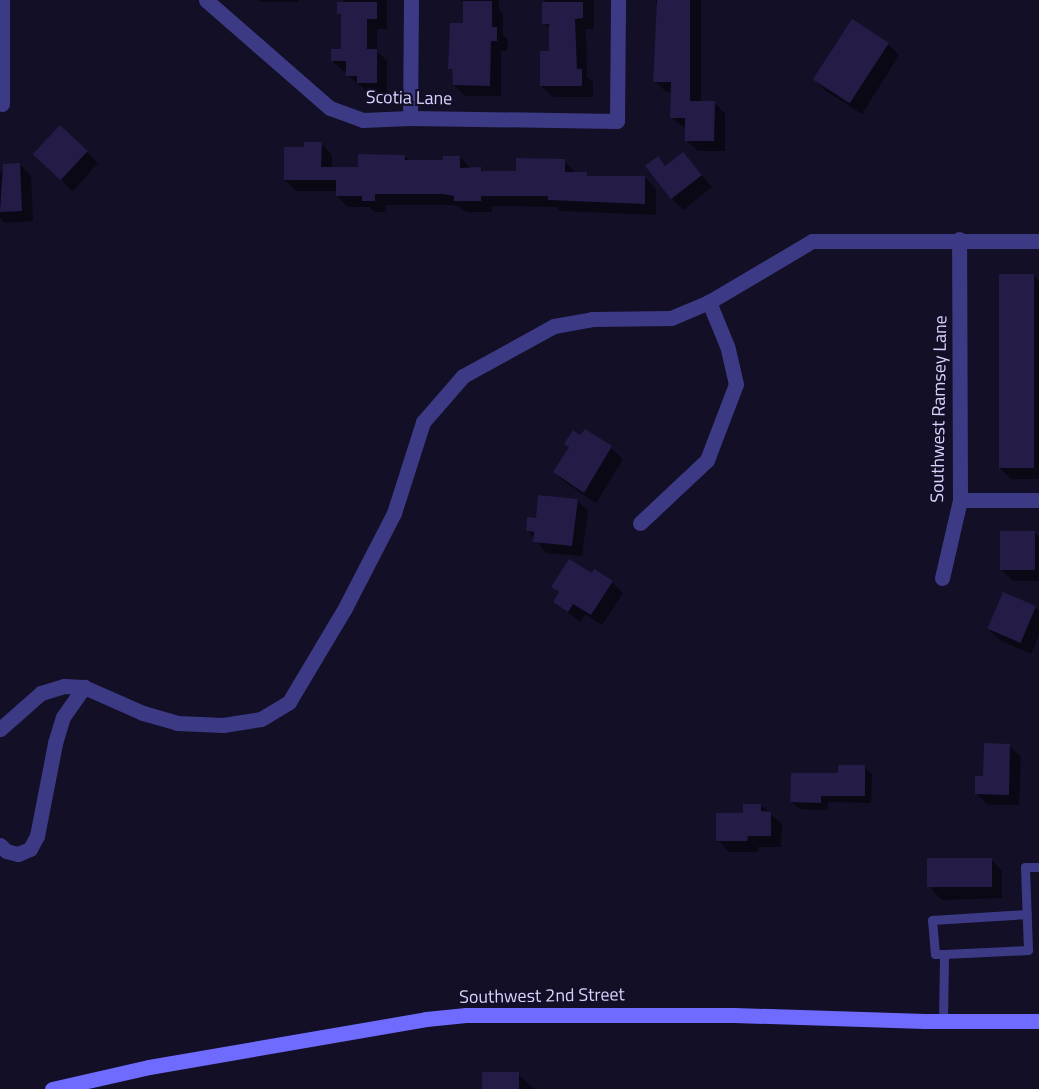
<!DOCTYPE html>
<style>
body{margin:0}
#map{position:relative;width:1039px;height:1089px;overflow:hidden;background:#130f26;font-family:"Titillium Web",sans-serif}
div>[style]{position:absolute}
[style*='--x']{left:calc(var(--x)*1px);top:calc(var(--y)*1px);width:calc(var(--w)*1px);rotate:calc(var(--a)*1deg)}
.shadow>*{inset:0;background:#0007;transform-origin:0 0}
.building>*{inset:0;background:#241b47;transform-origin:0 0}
.lane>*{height:9px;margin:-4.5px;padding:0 4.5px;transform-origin:4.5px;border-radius:4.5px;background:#3d3a85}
.street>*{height:15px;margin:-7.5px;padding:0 7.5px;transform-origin:7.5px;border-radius:7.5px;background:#3d3a85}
.secondary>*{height:15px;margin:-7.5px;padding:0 7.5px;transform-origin:7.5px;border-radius:7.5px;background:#6f6bff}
span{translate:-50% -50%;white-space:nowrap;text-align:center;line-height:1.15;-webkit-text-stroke:4.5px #130f26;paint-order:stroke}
.street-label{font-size:18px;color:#d9d4ff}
</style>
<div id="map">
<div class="shadow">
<i style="left:260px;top:0;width:38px;height:2px"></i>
<i style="clip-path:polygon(345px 0,387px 0,387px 29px,377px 29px,377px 51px,387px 61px,387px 93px,369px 93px,348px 76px,347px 71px,343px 71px,332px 61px,342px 50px,342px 17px,338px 13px)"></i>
<i style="clip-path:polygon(460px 0,499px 0,499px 10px,503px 14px,503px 35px,508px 40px,507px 51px,501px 51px,501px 96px,465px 96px,454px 85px,454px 72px,450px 68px,465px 25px,465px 1px)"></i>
<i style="clip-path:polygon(545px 0,594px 0,594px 29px,586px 29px,587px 77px,593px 82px,593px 97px,553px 97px,541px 86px,551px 53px,551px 30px,544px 23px)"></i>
<i style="clip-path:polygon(655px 0,701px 0,701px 102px,714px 102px,725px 114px,725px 151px,698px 151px,686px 140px,686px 129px,672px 118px,672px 93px,666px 92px,655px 81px,658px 8px)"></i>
<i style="clip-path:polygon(888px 44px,899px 55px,862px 114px,826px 91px,815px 80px)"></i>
<i style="clip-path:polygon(321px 143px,332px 155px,332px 169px,359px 169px,405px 156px,410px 161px,444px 161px,460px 157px,471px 169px,481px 169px,484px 173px,518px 172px,564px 161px,575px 172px,589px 177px,645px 177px,656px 189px,656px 215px,561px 211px,556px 207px,492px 206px,492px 212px,467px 212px,455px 205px,386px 205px,386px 212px,375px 212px,369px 207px,348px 207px,337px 196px,337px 191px,296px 191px,285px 180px,305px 149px)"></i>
<i style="clip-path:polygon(87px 152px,98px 163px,73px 191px,46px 166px)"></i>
<i style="clip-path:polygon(683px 154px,712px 187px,683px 210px,672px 198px,658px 158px,666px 167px)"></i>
<i style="clip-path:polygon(20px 164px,31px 176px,33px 221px,5px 223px,0 217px,0 172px)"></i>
<i style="clip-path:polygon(1034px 275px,1039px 281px,1039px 479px,1011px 479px,1000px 468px)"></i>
<i style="clip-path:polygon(585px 431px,611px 448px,623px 459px,596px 503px,566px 483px,554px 472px,570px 448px,566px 444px,581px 438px)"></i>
<i style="clip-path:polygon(577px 500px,588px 511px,582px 556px,546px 553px,528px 531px,537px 519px)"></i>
<i style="clip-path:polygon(1034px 532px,1039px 537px,1039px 581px,1013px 581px,1002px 570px)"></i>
<i style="clip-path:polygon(592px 576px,612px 582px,623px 593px,602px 625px,585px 614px,580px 622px,555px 602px,560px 594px,553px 587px)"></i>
<i style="clip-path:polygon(1035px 607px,1039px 611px,1039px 635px,1031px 654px,1000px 640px,988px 629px)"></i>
<i style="clip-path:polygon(1009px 745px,1021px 757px,1019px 805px,988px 805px,976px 793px,984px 777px)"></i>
<i style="clip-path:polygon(864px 767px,872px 774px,871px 803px,828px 802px,827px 810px,799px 809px,792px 802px,840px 775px)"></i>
<i style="clip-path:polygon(761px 805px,782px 824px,781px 847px,758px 847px,758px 852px,729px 852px,718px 840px,744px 815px)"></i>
<i style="clip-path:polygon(991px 859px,1002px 871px,1002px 898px,942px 900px,931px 889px)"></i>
<i style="clip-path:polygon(518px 1074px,534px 1089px,484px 1089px)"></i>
</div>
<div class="building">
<i style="clip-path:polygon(657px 0,690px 0,690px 101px,715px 101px,714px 141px,685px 141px,685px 118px,670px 118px,671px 82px,653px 82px)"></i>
<i style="clip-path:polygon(463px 1px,492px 1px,492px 27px,497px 27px,497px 41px,491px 41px,490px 86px,453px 85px,452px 69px,448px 69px,450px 23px,463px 23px)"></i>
<i style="clip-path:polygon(337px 2px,377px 2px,377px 19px,367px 19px,367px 49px,377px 49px,377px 83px,357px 83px,357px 76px,346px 76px,346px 61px,331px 61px,331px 49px,341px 49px,341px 14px,337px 14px)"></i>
<i style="clip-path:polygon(542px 2px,583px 2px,583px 18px,575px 19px,577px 69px,582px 69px,582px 86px,540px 86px,540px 51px,549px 51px,549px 24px,542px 24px)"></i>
<i style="left:852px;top:19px;width:44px;height:72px;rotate:33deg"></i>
<i style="left:60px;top:125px;width:38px;height:40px;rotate:43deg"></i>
<i style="clip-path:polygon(304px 142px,322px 142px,321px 167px,358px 167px,358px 154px,405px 155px,405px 160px,443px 160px,443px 156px,460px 156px,460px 168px,481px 167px,481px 171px,516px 171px,516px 158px,565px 159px,565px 172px,587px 172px,587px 176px,645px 176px,645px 204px,548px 200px,548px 196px,481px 196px,481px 201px,454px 201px,454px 196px,443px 194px,375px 194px,375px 201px,362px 201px,362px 196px,336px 196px,336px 180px,284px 180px,284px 147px,304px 147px)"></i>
<i style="clip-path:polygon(683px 152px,702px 175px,671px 199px,645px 166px,658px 156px,665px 166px)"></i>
<i style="clip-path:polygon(20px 163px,22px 211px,0 212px,3px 164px)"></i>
<i style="left:999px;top:274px;width:35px;height:194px"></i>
<i style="clip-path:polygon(585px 429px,612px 446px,584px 493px,553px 472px,569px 447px,564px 444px,573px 430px,580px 435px)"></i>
<i style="clip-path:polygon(538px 495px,578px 499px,572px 546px,533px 542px,534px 532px,526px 531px,527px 517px,536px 518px)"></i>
<i style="left:1000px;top:531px;width:35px;height:39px"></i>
<i style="clip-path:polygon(569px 559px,592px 573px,594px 569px,613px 581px,591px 615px,573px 604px,568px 612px,553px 602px,559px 592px,551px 587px)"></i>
<i style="left:1003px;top:592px;width:36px;height:40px;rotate:23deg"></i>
<i style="clip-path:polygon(984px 743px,1010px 744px,1009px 795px,975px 794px,975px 776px,983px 776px)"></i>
<i style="clip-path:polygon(838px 765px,865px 765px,865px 796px,821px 796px,821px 803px,790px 802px,791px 773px,838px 773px)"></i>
<i style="clip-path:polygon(743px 804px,761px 804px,761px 811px,771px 812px,771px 836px,748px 836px,747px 841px,716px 841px,716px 813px,743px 813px)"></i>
<i style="left:992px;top:858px;width:29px;height:65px;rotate:90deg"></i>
<i style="left:482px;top:1072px;width:37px;height:17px"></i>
</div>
<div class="lane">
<i style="--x:944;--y:954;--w:9;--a:180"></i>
<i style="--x:935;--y:954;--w:34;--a:-95"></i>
<i style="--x:932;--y:920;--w:95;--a:-3.6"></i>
<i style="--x:943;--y:1021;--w:67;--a:-89.1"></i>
<i style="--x:944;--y:954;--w:84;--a:-2.7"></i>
<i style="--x:1028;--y:950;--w:83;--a:-92.1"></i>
<i style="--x:1025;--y:867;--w:14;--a:0"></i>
</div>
<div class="street">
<i style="--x:206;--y:0;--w:164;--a:41.1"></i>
<i style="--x:330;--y:108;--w:35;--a:20"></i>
<i style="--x:363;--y:120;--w:47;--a:-2.4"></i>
<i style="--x:410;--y:118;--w:207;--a:0.8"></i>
<i style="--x:617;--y:121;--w:121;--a:-89.5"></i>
<i style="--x:2;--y:104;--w:104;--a:-90"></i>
<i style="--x:410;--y:118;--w:118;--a:-89.5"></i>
<i style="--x:960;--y:500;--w:79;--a:0"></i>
<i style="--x:640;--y:523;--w:92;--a:-43.2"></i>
<i style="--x:707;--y:460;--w:81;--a:-69.1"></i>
<i style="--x:736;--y:384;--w:39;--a:-103"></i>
<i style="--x:727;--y:346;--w:48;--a:-112.2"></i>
<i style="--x:942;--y:578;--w:80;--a:-77"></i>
<i style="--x:960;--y:500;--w:261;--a:-90.2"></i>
<i style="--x:0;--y:729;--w:55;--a:-41.3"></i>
<i style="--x:41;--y:693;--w:24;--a:-17"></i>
<i style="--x:64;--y:686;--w:20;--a:3"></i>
<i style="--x:84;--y:687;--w:64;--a:23.8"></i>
<i style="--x:143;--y:713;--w:35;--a:16"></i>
<i style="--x:177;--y:723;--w:46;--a:2.5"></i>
<i style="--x:223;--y:725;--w:38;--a:-9"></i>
<i style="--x:261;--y:719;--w:33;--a:-31"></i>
<i style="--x:289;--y:702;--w:109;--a:-59.2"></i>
<i style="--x:345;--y:608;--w:107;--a:-62.7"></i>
<i style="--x:394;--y:513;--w:96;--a:-72.3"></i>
<i style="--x:423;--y:422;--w:61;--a:-49"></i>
<i style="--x:463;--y:376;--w:104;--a:-28.8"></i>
<i style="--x:554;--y:326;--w:39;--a:-10"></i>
<i style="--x:592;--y:319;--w:79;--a:-0.7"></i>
<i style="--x:671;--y:318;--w:41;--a:-22.8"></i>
<i style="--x:709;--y:302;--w:120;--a:-30.6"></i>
<i style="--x:812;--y:241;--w:227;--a:0"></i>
<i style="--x:0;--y:845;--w:8;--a:45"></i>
<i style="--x:6;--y:851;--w:12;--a:14"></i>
<i style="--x:18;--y:854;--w:13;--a:-23"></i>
<i style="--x:30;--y:849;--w:15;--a:-62"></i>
<i style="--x:37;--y:836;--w:95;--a:-79"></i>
<i style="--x:55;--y:743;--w:27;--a:-73"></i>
<i style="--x:63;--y:717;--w:37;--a:-55"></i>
</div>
<div class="secondary">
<i style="--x:52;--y:1089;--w:99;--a:-12.8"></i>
<i style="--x:149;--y:1067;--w:281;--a:-9.8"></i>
<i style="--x:426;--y:1019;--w:40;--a:-5.7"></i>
<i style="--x:466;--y:1015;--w:268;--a:0"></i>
<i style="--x:734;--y:1015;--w:191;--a:1.8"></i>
<i style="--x:925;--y:1021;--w:114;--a:0"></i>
</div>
<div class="street-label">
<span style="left:409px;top:98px;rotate:1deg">Scotia Lane</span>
<span style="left:939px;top:409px;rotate:-89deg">Southwest Ramsey Lane</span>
<span style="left:542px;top:996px;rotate:-1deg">Southwest 2nd Street</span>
</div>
</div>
